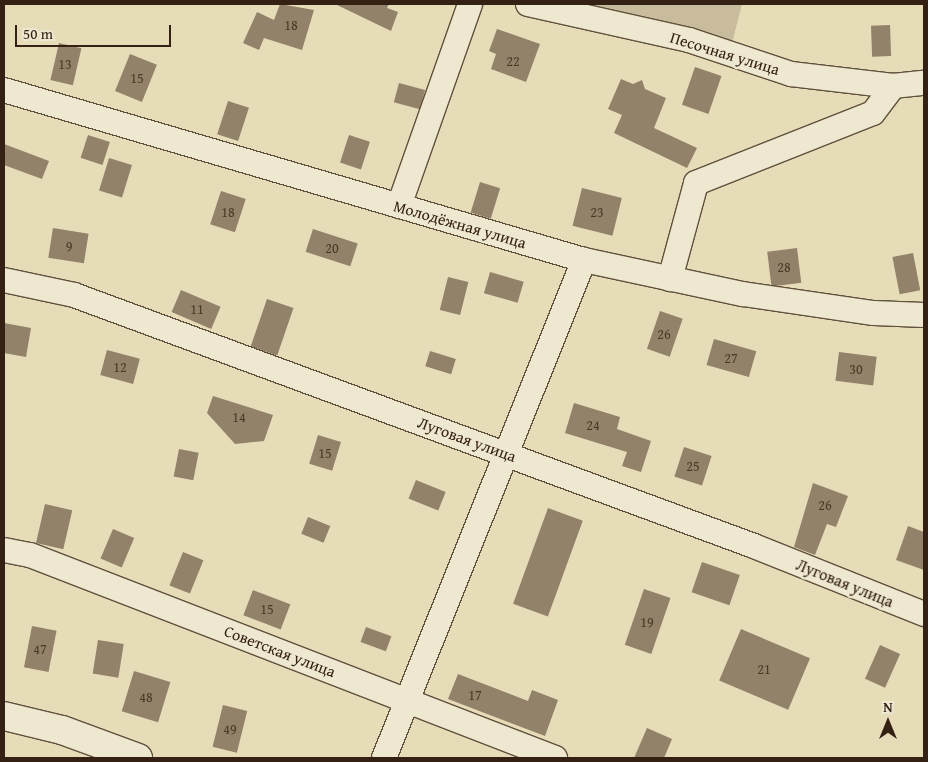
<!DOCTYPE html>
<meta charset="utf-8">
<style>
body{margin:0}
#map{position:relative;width:928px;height:762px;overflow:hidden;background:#e6dcb8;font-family:"Gentium Book Plus",serif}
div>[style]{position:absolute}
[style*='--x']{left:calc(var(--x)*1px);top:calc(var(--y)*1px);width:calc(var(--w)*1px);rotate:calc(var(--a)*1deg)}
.green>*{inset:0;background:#c8bc9c}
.building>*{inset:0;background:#918269;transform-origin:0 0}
.roads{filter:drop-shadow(1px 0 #60503c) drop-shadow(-1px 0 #60503c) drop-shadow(0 1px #60503c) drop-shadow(0 -1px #60503c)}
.street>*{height:24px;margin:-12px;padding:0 12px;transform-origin:12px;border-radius:12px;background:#efe8d1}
.secondary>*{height:28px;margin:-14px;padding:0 14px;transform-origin:14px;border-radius:14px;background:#efe8d1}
span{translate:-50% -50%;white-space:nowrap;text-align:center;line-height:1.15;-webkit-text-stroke:5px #efe8d1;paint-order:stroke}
.number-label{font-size:14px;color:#4b3928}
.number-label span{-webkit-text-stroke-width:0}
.street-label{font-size:16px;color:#342113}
.frame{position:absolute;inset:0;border:5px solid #342113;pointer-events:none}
.north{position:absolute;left:863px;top:697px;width:50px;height:50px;-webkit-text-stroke:4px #efe8d1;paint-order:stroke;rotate:0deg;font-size:14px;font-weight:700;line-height:20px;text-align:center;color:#342113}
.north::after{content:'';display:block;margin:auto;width:18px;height:22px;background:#342113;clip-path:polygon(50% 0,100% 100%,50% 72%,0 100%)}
.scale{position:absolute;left:15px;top:25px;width:156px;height:22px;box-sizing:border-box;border:2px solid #342113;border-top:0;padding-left:6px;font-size:15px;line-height:18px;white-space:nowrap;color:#342113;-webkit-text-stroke:4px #efe8d1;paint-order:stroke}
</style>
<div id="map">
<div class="green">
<i style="clip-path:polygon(578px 4px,742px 4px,732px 43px)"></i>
</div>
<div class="building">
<i style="clip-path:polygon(280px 4px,314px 10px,302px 50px,264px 38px,259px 50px,243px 43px,257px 12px,274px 20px)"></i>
<i style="clip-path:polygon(335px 4px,389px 4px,387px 8px,398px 12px,391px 31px)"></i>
<i style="left:890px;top:25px;width:31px;height:19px;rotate:88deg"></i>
<i style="clip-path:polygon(497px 29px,540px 44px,526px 82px,491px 69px,496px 54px,489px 51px)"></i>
<i style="left:59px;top:43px;width:23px;height:38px;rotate:13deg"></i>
<i style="left:130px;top:54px;width:29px;height:40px;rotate:22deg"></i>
<i style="left:695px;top:67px;width:28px;height:40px;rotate:19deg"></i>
<i style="clip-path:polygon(621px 79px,633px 84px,642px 80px,645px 89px,666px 98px,654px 128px,697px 148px,687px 168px,614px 133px,622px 115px,608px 109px)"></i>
<i style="left:399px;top:83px;width:27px;height:20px;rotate:15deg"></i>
<i style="left:228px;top:101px;width:22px;height:35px;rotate:18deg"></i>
<i style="left:88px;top:135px;width:23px;height:24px;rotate:18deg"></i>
<i style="left:349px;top:135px;width:22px;height:29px;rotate:18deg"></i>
<i style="clip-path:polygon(4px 144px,49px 161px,42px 179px,4px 165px)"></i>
<i style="left:109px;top:158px;width:24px;height:34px;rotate:17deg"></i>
<i style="left:480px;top:182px;width:21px;height:32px;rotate:17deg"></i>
<i style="left:582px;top:188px;width:41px;height:39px;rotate:14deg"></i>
<i style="left:221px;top:191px;width:26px;height:35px;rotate:18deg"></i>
<i style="left:53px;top:228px;width:36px;height:30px;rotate:9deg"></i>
<i style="left:313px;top:229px;width:47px;height:24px;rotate:18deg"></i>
<i style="left:797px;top:248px;width:35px;height:30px;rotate:83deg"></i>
<i style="left:913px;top:253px;width:38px;height:21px;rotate:79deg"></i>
<i style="left:490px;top:272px;width:35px;height:22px;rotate:16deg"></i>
<i style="left:448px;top:277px;width:21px;height:34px;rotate:14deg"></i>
<i style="left:181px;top:290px;width:43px;height:24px;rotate:23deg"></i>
<i style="left:267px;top:299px;width:28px;height:50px;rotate:19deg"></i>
<i style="left:660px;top:311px;width:24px;height:40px;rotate:19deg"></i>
<i style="clip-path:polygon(4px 323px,31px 328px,26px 357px,4px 353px)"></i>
<i style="left:714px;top:339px;width:44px;height:27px;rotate:16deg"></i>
<i style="left:107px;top:350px;width:34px;height:26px;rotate:15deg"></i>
<i style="left:430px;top:351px;width:27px;height:16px;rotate:17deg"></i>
<i style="left:839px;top:352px;width:38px;height:29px;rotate:7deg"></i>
<i style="clip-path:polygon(213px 396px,273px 415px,264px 441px,235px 444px,207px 413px)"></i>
<i style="clip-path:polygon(574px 403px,620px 417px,617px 429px,651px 441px,641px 472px,622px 466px,627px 452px,565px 433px)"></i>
<i style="left:318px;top:435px;width:24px;height:30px;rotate:17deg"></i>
<i style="left:684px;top:447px;width:29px;height:31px;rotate:18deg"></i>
<i style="left:179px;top:449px;width:20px;height:28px;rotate:11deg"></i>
<i style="left:416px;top:480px;width:32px;height:20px;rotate:22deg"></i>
<i style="clip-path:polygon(813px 483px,848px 496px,836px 527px,827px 524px,815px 555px,794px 547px)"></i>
<i style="left:45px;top:504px;width:28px;height:40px;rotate:13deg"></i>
<i style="left:548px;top:508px;width:37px;height:102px;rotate:20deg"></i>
<i style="left:308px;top:517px;width:24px;height:18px;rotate:22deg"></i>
<i style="clip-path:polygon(908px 526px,924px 532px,924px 570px,896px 560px)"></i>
<i style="left:113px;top:529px;width:23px;height:32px;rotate:23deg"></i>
<i style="left:183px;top:552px;width:22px;height:36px;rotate:22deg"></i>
<i style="left:702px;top:562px;width:40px;height:32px;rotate:19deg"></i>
<i style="left:644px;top:589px;width:28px;height:59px;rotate:19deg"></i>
<i style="left:253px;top:590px;width:40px;height:27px;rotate:21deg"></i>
<i style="left:32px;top:626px;width:25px;height:42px;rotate:11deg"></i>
<i style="left:366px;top:627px;width:27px;height:16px;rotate:20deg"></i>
<i style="left:741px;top:629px;width:75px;height:56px;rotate:23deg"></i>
<i style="left:98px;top:640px;width:26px;height:34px;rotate:9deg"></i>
<i style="left:880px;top:645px;width:22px;height:37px;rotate:24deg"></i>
<i style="left:134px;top:671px;width:38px;height:42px;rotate:17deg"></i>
<i style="clip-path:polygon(458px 674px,528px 701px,532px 690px,558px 700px,545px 736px,448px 699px)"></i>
<i style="left:223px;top:705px;width:25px;height:43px;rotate:14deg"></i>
<i style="clip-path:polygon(647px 728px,672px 739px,664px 758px,634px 758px)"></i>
</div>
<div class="roads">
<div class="street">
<i style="--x:528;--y:4;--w:165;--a:12.6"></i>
<i style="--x:689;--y:40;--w:108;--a:18.4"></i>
<i style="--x:791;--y:74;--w:103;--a:6.7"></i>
<i style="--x:893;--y:86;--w:31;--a:-6"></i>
<i style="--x:4;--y:90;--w:604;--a:16.34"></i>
<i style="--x:584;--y:260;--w:163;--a:12.1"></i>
<i style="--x:743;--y:294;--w:132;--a:8.3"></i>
<i style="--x:874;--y:313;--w:50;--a:2.3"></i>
<i style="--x:399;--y:206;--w:214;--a:-70.6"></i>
<i style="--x:670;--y:279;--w:99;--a:-74.8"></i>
<i style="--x:696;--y:183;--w:190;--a:-21.6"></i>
<i style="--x:873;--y:113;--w:34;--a:-53"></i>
<i style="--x:4;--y:280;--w:72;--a:12.1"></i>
<i style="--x:74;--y:295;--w:725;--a:20.26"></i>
<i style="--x:754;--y:546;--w:183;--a:21.8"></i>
<i style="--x:4;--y:550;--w:26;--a:11"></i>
<i style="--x:30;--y:555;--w:563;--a:21.14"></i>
<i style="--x:384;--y:758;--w:537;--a:-68.12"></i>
</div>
<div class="secondary">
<i style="--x:4;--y:716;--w:60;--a:13.6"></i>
<i style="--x:62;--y:730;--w:81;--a:20.2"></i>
</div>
</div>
<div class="number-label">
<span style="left:291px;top:25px">18</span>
<span style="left:513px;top:61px">22</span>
<span style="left:65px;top:64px">13</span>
<span style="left:137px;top:78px">15</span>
<span style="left:228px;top:212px">18</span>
<span style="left:597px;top:212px">23</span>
<span style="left:69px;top:246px">9</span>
<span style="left:332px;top:248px">20</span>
<span style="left:784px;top:267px">28</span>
<span style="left:197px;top:309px">11</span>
<span style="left:664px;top:334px">26</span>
<span style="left:731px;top:358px">27</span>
<span style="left:120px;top:367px">12</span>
<span style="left:856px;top:369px">30</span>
<span style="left:239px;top:417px">14</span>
<span style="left:593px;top:425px">24</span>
<span style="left:325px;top:453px">15</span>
<span style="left:693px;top:466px">25</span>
<span style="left:825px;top:505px">26</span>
<span style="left:267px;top:609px">15</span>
<span style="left:647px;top:622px">19</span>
<span style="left:40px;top:649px">47</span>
<span style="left:764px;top:669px">21</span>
<span style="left:475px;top:695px">17</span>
<span style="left:146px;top:697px">48</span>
<span style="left:230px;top:729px">49</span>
</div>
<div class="street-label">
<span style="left:725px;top:53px;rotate:17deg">Песочная улица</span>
<span style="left:460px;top:224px;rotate:16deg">Молодёжная улица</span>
<span style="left:467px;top:439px;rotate:20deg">Луговая улица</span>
<span style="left:845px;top:583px;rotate:22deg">Луговая улица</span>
<span style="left:280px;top:651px;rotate:21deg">Советская улица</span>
</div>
<div class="frame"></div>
<div class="north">N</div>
<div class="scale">50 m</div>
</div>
